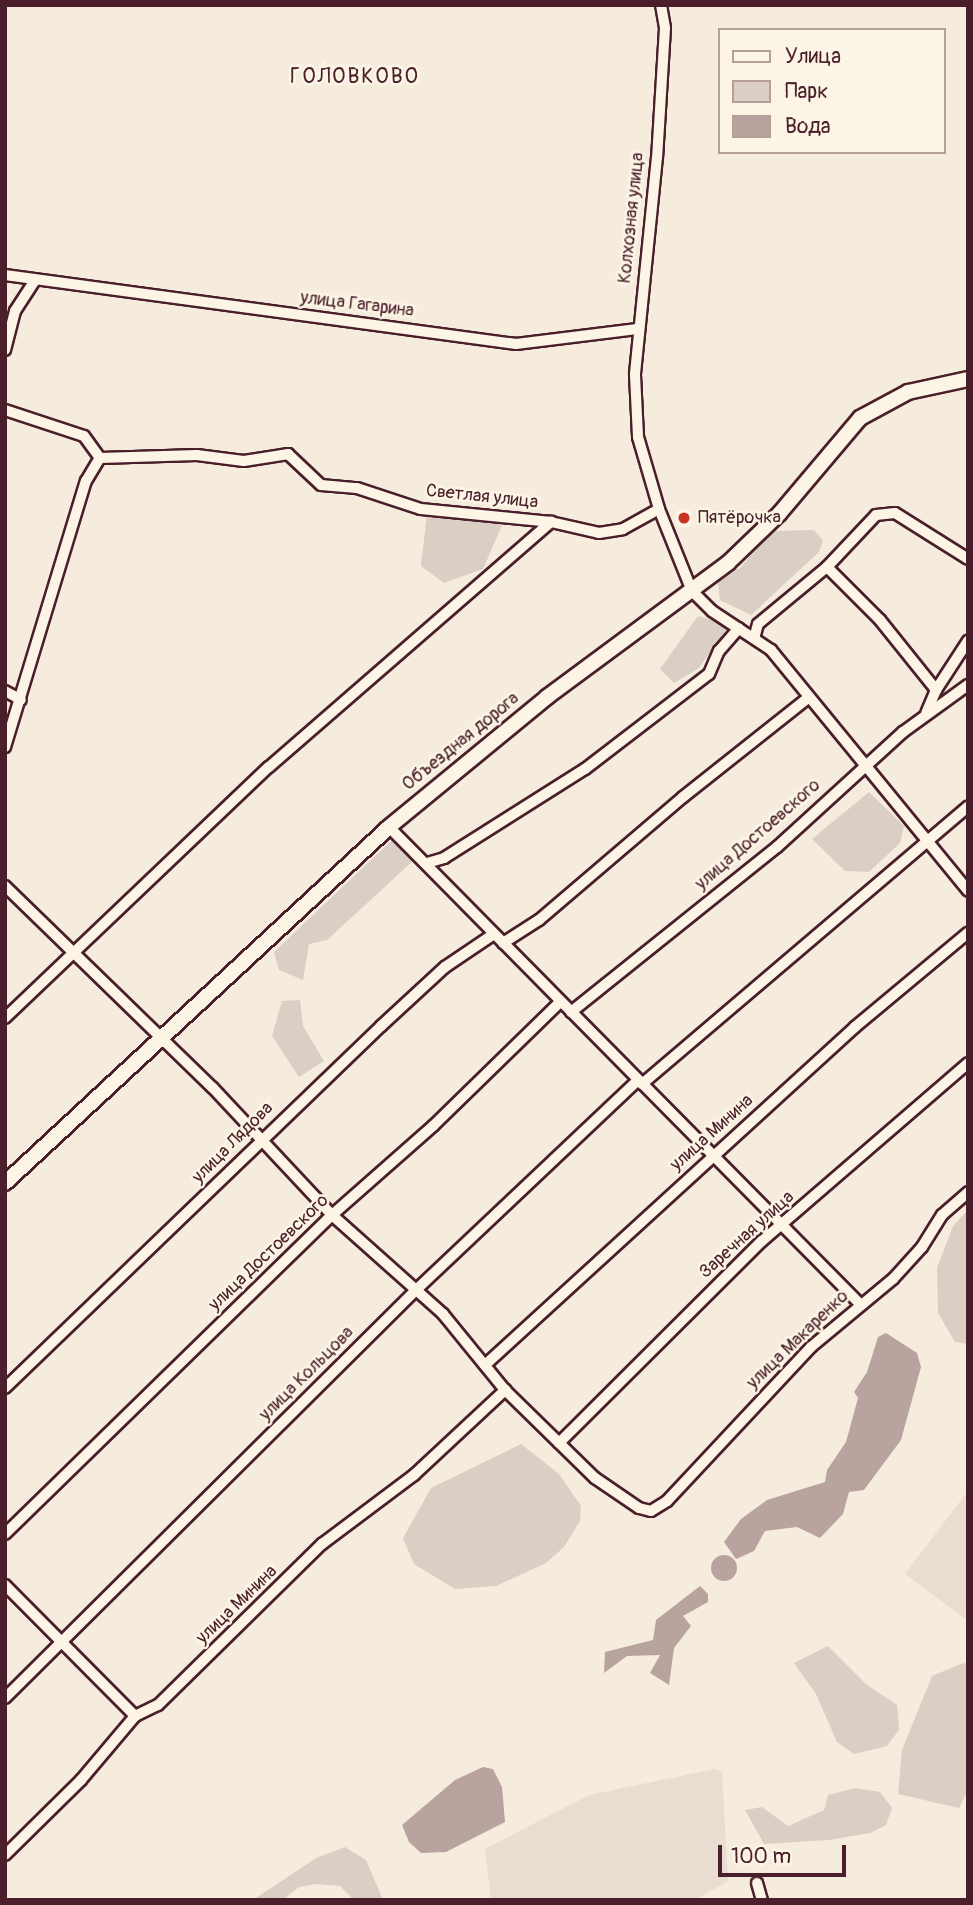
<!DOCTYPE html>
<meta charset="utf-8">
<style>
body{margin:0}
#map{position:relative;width:973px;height:1905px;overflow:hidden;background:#f5ecde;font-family:Pangolin,sans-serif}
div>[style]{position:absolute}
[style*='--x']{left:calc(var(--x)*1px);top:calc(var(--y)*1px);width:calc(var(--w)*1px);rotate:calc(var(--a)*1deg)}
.built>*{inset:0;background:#e8ddd0}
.green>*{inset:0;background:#dbcec4}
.water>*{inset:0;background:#b8a39e}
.round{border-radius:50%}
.roads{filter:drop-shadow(2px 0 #4a1f2b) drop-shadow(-2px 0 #4a1f2b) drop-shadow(0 2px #4a1f2b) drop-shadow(0 -2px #4a1f2b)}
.minor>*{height:10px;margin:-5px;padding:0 5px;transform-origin:5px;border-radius:5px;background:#fcf5e5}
.major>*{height:14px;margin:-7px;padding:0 7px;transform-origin:7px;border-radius:7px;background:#fcf5e5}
.dots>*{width:19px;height:19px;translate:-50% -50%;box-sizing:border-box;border:4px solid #fcf5e5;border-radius:50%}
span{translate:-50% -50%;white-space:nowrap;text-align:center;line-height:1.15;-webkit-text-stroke:5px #fcf5e5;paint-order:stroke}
.street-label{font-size:18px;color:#4a1f2b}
.poi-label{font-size:18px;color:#4a1f2b}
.left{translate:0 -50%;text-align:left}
.quarter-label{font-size:21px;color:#4a1f2b;letter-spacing:2px}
.frame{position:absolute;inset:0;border:7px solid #4a1f2b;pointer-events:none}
.legend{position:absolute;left:718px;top:28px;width:228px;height:126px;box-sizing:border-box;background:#fcf5e5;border:2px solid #b59f9b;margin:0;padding:9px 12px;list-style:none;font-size:21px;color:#4a1f2b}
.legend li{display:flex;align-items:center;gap:14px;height:35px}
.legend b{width:35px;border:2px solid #b59f9b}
.scale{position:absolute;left:718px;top:1845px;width:128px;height:32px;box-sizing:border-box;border:4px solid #4a1f2b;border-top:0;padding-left:9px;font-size:21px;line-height:24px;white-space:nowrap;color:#4a1f2b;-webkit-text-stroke:5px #fcf5e5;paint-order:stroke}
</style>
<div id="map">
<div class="built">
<i style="clip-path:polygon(968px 1491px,968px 1621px,905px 1574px)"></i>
<i style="clip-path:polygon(715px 1769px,722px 1772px,728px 1881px,695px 1900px,491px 1900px,485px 1849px,589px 1795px)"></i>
</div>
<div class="green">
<i style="clip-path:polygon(427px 513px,503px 523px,483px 569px,444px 583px,421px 566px)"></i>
<i style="clip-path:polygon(814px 530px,823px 541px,819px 552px,751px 615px,720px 600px,718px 583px,741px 567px,771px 531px)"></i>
<i style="clip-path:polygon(698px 616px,729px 625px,699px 668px,674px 683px,660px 669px)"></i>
<i style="clip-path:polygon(869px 792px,904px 826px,900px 843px,869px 872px,845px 871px,812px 839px)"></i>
<i style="clip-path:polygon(393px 839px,414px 860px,327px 940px,309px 944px,303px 980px,279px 970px,274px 952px)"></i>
<i style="clip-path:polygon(300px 1000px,303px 1026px,324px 1061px,299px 1077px,272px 1036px,282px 1001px)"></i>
<i style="clip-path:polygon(968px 1210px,968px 1344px,955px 1342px,938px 1313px,937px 1268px,953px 1226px)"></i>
<i style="clip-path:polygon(521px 1444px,559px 1474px,581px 1506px,580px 1521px,564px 1547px,546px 1563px,496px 1586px,455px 1589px,414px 1564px,403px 1538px,431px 1488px)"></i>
<i style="clip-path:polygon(828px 1646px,867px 1685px,897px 1705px,899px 1730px,887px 1746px,854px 1754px,837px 1742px,816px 1694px,794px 1663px)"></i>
<i style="clip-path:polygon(963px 1663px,968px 1665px,968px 1790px,959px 1808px,898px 1794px,902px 1750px,932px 1676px)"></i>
<i style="clip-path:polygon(855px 1788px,880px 1792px,892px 1808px,886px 1825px,870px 1833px,829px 1840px,764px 1844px,745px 1810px,762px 1807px,788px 1826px,824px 1810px,828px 1795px)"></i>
<i style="clip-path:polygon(345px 1847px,366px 1860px,383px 1900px,354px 1900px,340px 1886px,316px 1884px,299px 1887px,283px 1900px,253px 1900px,316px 1858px)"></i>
</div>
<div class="water">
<i style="clip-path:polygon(886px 1333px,917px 1353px,921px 1367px,901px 1440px,864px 1490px,849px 1492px,843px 1514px,820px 1538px,797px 1527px,765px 1531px,754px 1551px,736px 1559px,724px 1542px,741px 1519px,767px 1500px,825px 1482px,827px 1470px,846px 1442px,858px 1398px,854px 1392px,867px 1372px,878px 1337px)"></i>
<i class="round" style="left:711px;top:1555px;width:26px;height:26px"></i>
<i style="clip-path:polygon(700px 1586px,708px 1594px,708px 1602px,683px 1616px,691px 1626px,674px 1648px,669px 1685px,650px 1673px,660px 1655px,627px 1656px,604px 1673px,605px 1652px,653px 1640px,656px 1620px)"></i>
<i style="clip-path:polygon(483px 1767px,493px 1769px,502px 1787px,505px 1822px,446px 1852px,421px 1853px,409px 1842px,402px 1825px,455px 1780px)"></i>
</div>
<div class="roads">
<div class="minor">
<i style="--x:661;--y:5;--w:23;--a:80"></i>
<i style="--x:665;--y:28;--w:129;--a:93.5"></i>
<i style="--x:657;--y:157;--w:219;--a:95.8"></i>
<i style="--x:635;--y:375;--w:62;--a:87.2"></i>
<i style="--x:638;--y:437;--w:75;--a:73.7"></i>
<i style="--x:659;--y:509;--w:88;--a:68.1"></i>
<i style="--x:692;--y:591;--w:28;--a:45"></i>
<i style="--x:712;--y:611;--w:71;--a:33.5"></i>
<i style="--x:771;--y:650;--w:311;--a:50.7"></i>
<i style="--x:5;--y:275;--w:516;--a:7.69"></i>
<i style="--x:516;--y:344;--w:122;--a:-7.1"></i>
<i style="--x:5;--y:350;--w:40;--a:-75.6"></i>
<i style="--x:15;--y:311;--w:37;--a:-57"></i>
<i style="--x:5;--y:410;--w:83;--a:18.2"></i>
<i style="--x:84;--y:436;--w:27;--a:54"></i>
<i style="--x:100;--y:458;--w:97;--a:-1.8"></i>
<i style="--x:197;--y:455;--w:47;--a:7.3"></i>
<i style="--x:244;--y:461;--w:45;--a:-9"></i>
<i style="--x:288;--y:454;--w:45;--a:43.2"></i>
<i style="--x:321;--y:485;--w:36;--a:5"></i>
<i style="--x:357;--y:488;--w:67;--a:18.2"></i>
<i style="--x:421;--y:509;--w:131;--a:5.7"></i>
<i style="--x:551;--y:522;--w:49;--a:12.9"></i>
<i style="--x:599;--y:533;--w:24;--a:-9"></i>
<i style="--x:623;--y:529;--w:41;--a:-29.1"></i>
<i style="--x:827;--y:567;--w:75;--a:45"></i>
<i style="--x:880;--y:620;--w:90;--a:51.3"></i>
<i style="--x:936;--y:690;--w:25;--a:113"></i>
<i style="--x:755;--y:635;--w:11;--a:-75"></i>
<i style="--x:758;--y:624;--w:89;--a:-39.6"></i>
<i style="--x:827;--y:567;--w:71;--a:-46.7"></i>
<i style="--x:876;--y:515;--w:19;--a:-6"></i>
<i style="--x:895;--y:513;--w:86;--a:32.2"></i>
<i style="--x:936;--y:690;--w:59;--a:-56.9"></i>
<i style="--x:5;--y:691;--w:18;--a:29"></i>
<i style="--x:5;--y:747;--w:278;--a:-73.1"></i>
<i style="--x:86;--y:481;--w:27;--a:-59"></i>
<i style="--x:389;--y:827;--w:670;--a:45.36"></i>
<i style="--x:427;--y:863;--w:18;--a:-16"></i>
<i style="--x:444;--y:858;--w:167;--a:-32.3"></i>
<i style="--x:585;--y:769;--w:156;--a:-37.5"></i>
<i style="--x:709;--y:674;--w:25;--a:-67"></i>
<i style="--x:719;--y:651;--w:30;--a:-49"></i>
<i style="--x:5;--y:886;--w:290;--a:44.2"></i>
<i style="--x:213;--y:1088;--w:174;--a:46.9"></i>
<i style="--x:332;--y:1215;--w:149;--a:41.7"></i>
<i style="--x:443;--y:1314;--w:98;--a:50.8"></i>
<i style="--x:505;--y:1390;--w:126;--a:44.4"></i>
<i style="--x:595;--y:1478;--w:53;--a:34.3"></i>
<i style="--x:639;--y:1508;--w:12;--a:14"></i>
<i style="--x:651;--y:1511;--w:19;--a:-32"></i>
<i style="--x:667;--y:1501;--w:211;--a:-46.9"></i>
<i style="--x:811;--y:1347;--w:107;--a:-39.7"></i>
<i style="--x:893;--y:1279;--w:43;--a:-47.8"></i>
<i style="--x:922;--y:1247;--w:38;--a:-58"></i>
<i style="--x:942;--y:1215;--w:35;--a:-41"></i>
<i style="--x:503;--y:943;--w:43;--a:-32.6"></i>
<i style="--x:539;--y:920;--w:189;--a:-40.5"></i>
<i style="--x:683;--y:797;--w:159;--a:-38.4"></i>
<i style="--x:571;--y:1012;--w:264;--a:-38.7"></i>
<i style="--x:777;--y:847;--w:171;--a:-42.4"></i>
<i style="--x:903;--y:732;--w:80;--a:-35.9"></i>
<i style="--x:5;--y:1018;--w:364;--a:-43.6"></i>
<i style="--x:269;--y:767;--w:374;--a:-41"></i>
<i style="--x:642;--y:1084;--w:428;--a:-40.4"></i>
<i style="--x:485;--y:1365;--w:501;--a:-42.41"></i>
<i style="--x:855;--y:1027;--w:147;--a:-39.8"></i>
<i style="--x:5;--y:1388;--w:522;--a:-43.91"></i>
<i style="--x:381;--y:1026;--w:87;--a:-42.7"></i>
<i style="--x:445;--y:967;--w:59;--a:-34"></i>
<i style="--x:559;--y:1443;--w:286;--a:-44.9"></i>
<i style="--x:762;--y:1241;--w:272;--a:-40.8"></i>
<i style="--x:5;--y:1534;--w:457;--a:-44.3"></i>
<i style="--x:332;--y:1215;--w:135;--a:-41.4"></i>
<i style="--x:433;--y:1126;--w:177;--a:-44.3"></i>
<i style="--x:5;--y:1585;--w:185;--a:45.2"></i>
<i style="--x:5;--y:1698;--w:578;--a:-44.79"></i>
<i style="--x:415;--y:1291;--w:307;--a:-43.4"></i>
<i style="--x:5;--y:1855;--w:107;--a:-44.6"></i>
<i style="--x:81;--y:1780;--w:84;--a:-49.8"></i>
<i style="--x:135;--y:1716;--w:25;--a:-26"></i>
<i style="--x:158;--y:1705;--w:230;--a:-44.5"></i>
<i style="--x:322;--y:1544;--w:115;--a:-36.9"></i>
<i style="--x:414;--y:1475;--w:125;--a:-43"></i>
<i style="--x:757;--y:1883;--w:18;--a:74"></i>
</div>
<div class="major">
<i style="--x:5;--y:1183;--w:524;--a:-42.83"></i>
<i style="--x:389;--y:827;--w:205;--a:-39.4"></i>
<i style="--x:547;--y:697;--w:225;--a:-36.5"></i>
<i style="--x:728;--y:563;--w:71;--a:-43.9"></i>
<i style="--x:779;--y:514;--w:126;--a:-49.8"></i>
<i style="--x:860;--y:418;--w:55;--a:-28.4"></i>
<i style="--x:908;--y:392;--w:61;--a:-12.2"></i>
</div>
</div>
<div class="dots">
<i style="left:684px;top:518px;background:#c8321e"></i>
</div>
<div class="street-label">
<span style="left:632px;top:218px;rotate:-84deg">Колхозная улица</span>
<span style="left:357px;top:305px;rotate:7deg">улица Гагарина</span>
<span style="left:482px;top:497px;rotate:6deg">Светлая улица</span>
<span style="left:461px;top:742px;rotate:-39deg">Объездная дорога</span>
<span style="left:758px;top:835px;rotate:-41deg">улица Достоевского</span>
<span style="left:712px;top:1133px;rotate:-42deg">улица Минина</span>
<span style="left:233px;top:1143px;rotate:-45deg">улица Лядова</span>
<span style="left:747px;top:1235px;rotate:-42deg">Заречная улица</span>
<span style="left:269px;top:1253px;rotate:-44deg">улица Достоевского</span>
<span style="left:798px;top:1340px;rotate:-44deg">улица Макаренко</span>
<span style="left:307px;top:1374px;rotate:-45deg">улица Кольцова</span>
<span style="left:237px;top:1605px;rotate:-44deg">улица Минина</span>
</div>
<div class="poi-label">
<span class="left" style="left:698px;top:518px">Пятёрочка</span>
</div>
<div class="quarter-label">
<span style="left:355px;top:77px">ГОЛОВКОВО</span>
</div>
<div class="frame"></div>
<ul class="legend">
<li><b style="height:9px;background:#fcf5e5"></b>Улица</li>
<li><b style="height:19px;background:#dbcec4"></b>Парк</li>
<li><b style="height:19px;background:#b8a39e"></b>Вода</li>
</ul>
<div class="scale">100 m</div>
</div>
